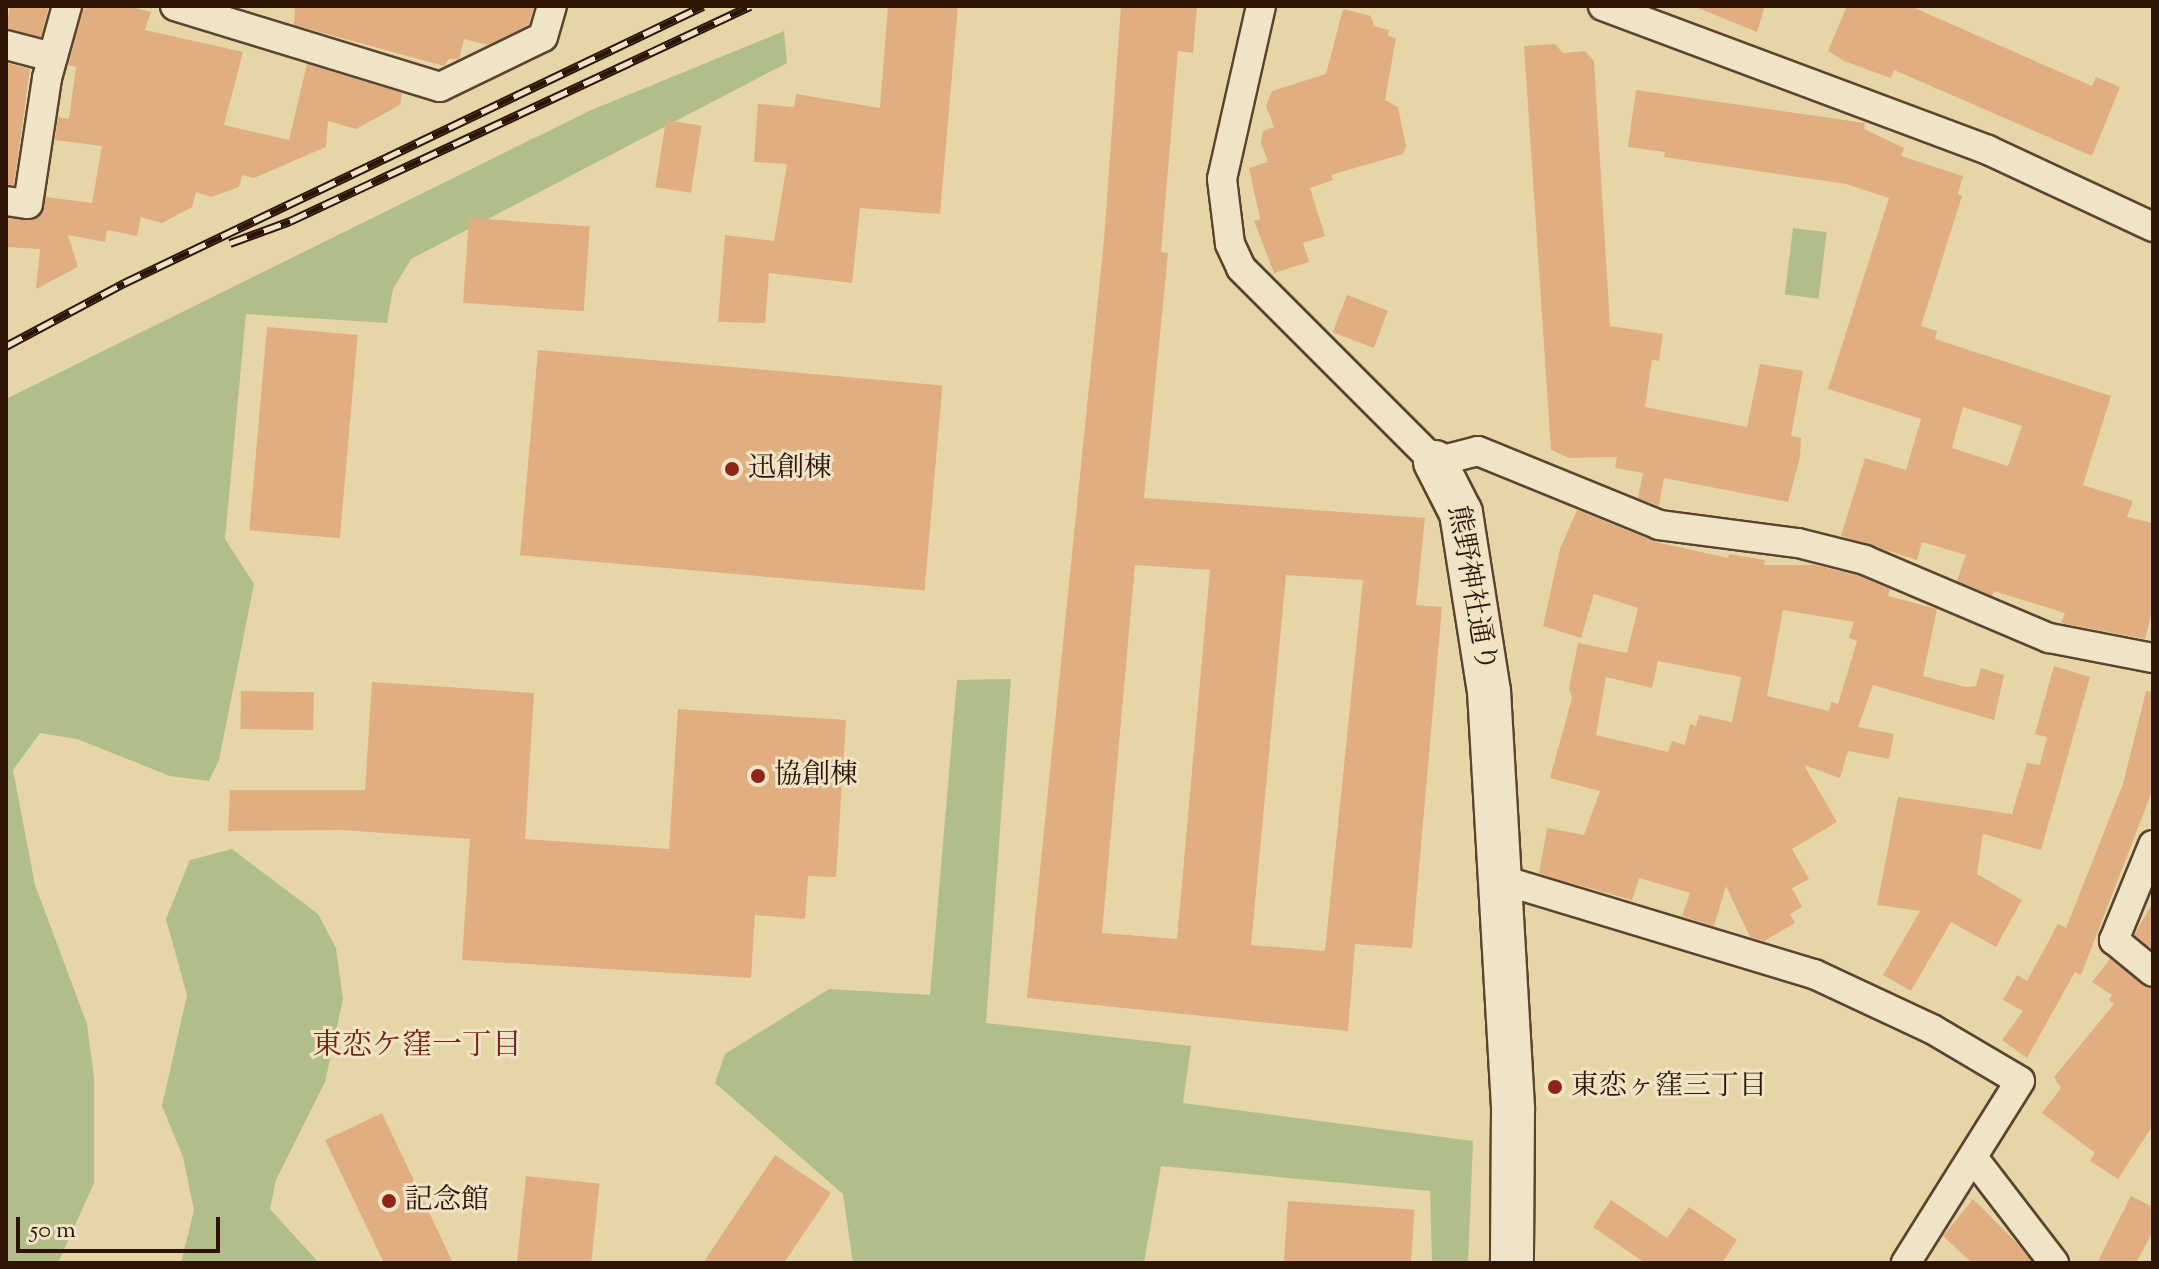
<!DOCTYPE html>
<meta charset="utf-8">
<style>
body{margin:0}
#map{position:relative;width:2159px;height:1269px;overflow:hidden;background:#e6d6a7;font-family:"Sorts Mill Goudy","Noto Serif JP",serif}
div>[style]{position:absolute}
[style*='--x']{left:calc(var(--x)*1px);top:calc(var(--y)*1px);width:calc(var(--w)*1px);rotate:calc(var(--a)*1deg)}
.green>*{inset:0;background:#b2be89;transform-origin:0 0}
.building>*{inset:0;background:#e1ae81;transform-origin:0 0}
.roads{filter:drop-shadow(2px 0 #5b442e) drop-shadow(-2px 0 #5b442e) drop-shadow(0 2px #5b442e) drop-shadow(0 -2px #5b442e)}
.street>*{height:28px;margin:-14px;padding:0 14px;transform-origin:14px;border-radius:14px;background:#efe4c6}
.secondary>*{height:42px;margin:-21px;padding:0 21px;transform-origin:21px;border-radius:21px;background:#efe4c6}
.rail>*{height:9px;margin-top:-4.5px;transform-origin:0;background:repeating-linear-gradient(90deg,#efe4c6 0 18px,#2d1405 0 36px);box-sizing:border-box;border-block:2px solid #2d1405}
.dots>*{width:22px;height:22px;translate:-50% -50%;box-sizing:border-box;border:4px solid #efe4c6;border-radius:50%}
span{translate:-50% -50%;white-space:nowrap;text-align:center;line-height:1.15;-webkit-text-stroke:6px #efe4c6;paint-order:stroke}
.poi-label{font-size:28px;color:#2d1405}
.left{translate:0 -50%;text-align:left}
.street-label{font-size:28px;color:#2d1405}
.neighbourhood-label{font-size:30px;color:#7a1f14}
.frame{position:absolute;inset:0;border:8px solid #2d1405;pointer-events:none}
.scale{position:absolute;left:16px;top:1217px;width:204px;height:36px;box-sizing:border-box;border:4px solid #2d1405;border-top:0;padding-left:10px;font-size:24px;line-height:28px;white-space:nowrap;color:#2d1405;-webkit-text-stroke:6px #efe4c6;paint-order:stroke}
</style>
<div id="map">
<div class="green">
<i style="clip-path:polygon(784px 31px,787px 63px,411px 259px,393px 289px,387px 323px,246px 314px,225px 539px,254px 584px,219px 760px,209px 781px,170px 776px,77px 739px,40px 733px,13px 770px,35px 885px,87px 1024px,94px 1077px,94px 1183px,58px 1263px,6px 1263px,6px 399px,589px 111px)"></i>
<i style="left:1793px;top:228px;width:34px;height:67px;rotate:7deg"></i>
<i style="clip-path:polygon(1011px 679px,986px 1023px,1191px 1046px,1183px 1103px,1473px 1141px,1468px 1263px,1432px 1263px,1430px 1191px,1161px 1166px,1144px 1263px,853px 1263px,843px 1194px,715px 1083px,725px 1054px,829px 989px,930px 995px,957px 680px)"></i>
<i style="clip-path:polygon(232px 849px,318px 914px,336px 948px,343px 999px,325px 1082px,276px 1180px,270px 1209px,319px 1263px,181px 1263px,194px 1210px,183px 1157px,162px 1106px,187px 995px,166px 919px,190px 860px)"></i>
</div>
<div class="building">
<i style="clip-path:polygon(10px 6px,49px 6px,41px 37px,6px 28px)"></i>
<i style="clip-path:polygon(84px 6px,127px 6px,151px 12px,145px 30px,243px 52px,224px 125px,289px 140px,307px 64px,402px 93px,400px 105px,356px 129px,328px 121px,326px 147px,254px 178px,242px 175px,239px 187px,211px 197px,196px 192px,192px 207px,162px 223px,141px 217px,137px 236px,107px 230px,105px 242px,68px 235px,78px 267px,36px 289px,40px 249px,6px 247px,6px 218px,35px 219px,46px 197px,92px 203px,102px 146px,55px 140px,58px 117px,69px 119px,76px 67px,68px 65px)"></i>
<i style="clip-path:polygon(295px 6px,534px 6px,529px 25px,488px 45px,464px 39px,459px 59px,449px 59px,444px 66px,294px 25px)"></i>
<i style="clip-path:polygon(888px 6px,958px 6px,940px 214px,860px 208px,852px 283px,769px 273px,765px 323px,718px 322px,725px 235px,774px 241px,787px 164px,754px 162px,758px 104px,794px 107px,796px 94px,880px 108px)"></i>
<i style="clip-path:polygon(evenodd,1121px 6px,1197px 6px,1193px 53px,1178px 51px,1161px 252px,1168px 253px,1144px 498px,1425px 518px,1416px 605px,1442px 607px,1412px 948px,1355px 944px,1348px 1031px,1027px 998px,1104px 239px,1121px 6px,1135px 565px,1210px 570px,1177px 939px,1102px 933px,1135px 565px,1121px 6px,1286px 575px,1363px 580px,1325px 951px,1251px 945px,1286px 575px)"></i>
<i style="clip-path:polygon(1693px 6px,1765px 6px,1757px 32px)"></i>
<i style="clip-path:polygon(1847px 6px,1910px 6px,2092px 86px,2096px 77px,2120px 87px,2092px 156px,1894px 70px,1891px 78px,1844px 61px,1828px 51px)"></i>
<i style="clip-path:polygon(1343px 9px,1371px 16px,1374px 26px,1389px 30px,1388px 36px,1396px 38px,1385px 100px,1398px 107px,1406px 146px,1403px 154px,1331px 175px,1333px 180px,1310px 188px,1325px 236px,1303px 243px,1309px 262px,1274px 273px,1254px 221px,1260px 219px,1249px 168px,1268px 162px,1261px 143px,1263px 131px,1274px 127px,1266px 106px,1272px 91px,1326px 74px)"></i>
<i style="clip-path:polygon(1555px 44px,1563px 53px,1585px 51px,1594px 61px,1610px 326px,1663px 334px,1659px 361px,1652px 360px,1645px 407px,1747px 427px,1760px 364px,1803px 371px,1791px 436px,1801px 438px,1800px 457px,1788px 502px,1664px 478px,1659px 506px,1638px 498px,1643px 473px,1615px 468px,1617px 457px,1569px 458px,1551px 450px,1524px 46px)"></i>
<i style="clip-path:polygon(6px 63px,30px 69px,14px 185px,6px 184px)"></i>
<i style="clip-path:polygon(evenodd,1636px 90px,1865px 123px,1864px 129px,1904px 148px,1901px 156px,1963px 176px,1958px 194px,1962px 196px,1921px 326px,1937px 331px,1935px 339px,2111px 396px,2083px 485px,2133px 501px,2127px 517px,2153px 523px,2153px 607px,2145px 639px,2061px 623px,2065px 613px,1994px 591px,1992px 596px,1957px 581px,1966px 555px,1922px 542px,1917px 560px,1841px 536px,1865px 458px,1906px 470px,1921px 419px,1828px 389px,1889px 198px,1846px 184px,1664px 157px,1665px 152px,1628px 147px,1636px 90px,1963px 407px,2022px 426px,2008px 466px,1952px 448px,1963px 407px)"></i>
<i style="left:666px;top:120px;width:36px;height:68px;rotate:9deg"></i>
<i style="left:469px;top:218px;width:121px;height:85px;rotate:4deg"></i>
<i style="left:1347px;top:295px;width:44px;height:40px;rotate:21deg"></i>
<i style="left:267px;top:327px;width:91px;height:204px;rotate:5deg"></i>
<i style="left:538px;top:350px;width:406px;height:206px;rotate:5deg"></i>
<i style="clip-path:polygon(evenodd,1577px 510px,1656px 542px,1728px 558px,1729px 554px,1765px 560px,1764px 565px,1815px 565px,1860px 576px,1890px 589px,1888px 596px,1937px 609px,1923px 676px,1966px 687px,1976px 686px,1981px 668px,2004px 675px,1994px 720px,1873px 685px,1858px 727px,1894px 734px,1889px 759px,1848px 751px,1840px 778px,1804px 765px,1837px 822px,1792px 849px,1809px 879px,1792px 888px,1802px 907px,1790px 914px,1795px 923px,1764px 941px,1750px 937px,1726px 886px,1714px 926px,1682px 916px,1690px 893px,1639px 878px,1632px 900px,1539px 874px,1547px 828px,1584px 835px,1600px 791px,1550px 778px,1572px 698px,1569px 688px,1578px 643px,1627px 653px,1638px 608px,1594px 594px,1581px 638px,1543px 626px,1560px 549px,1577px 510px,1783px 610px,1854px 622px,1849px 638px,1857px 641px,1838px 704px,1831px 702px,1829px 711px,1767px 696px,1783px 610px,1577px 510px,1658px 661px,1741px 677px,1732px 722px,1699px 715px,1696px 726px,1690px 724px,1685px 745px,1672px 741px,1668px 752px,1596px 735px,1606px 677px,1652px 688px,1658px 661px)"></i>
<i style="clip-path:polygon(2054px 666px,2090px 677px,2041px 850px,1983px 834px,1977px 874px,2022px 900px,1996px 947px,1951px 922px,1911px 991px,1883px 975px,1920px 911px,1877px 905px,1898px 797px,2012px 814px,2027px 763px,2040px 765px,2047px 737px,2035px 734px)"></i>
<i style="clip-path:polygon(372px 682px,534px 693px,525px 839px,669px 849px,678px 709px,846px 720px,836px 877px,808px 876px,805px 919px,755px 915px,751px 978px,462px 960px,470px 839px,341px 830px,228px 831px,230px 790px,365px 790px)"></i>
<i style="left:241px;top:691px;width:73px;height:38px;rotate:1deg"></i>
<i style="clip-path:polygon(2146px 691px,2153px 692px,2153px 789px,2081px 975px,2075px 972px,2027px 1058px,2002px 1040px,2023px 1011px,2003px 1000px,2017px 975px,2027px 981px,2058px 924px,2066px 928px,2123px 784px)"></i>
<i style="clip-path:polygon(2153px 902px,2153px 950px,2134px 935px)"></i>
<i style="clip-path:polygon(2110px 959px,2153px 989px,2153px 1125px,2118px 1179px,2090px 1161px,2095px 1153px,2042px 1113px,2061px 1088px,2054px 1077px,2114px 1004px,2109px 1000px,2112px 995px,2092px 982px)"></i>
<i style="clip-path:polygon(382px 1113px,453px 1263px,384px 1263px,325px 1140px)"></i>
<i style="clip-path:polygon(775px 1155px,831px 1193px,784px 1263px,703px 1263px)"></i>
<i style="left:526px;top:1176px;width:74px;height:87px;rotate:6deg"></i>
<i style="clip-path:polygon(2131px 1196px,2153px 1207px,2153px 1231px,2136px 1263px,2097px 1263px)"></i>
<i style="clip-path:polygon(1973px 1199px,2017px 1243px,2033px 1263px,1972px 1263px,1943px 1236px)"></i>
<i style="clip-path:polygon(1611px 1200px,1667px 1238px,1689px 1207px,1737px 1240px,1722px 1263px,1645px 1263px,1593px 1227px)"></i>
<i style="left:1288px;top:1201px;width:127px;height:62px;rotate:4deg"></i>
</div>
<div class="roads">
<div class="street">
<i style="--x:175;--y:6;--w:277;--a:17"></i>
<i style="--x:440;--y:87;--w:114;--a:-25.9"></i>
<i style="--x:543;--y:37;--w:32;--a:-74"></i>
<i style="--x:1261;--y:6;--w:177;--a:102.7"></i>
<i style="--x:1222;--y:179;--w:65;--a:83"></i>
<i style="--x:1230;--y:244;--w:26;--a:65"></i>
<i style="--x:1241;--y:268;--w:274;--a:45"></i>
<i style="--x:1435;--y:462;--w:44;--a:-14.3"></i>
<i style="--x:1478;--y:451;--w:196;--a:22.2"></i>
<i style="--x:1659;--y:525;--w:140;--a:7.4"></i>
<i style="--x:1798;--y:543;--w:69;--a:14.2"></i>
<i style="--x:1865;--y:560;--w:200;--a:23"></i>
<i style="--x:2049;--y:638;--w:106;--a:10.9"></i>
<i style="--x:1603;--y:6;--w:411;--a:20.5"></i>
<i style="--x:1988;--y:150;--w:182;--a:25"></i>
<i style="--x:6;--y:45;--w:48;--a:14.6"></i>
<i style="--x:6;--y:201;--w:22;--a:8"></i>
<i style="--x:28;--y:204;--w:127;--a:-81.4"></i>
<i style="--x:47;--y:78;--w:75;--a:-74.5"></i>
<i style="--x:2153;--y:845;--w:103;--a:112.3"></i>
<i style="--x:2114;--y:940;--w:50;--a:39.4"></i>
<i style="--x:1502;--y:880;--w:326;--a:16.8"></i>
<i style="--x:1814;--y:974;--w:130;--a:25"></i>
<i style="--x:1932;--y:1029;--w:102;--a:30.6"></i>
<i style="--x:2020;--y:1081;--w:215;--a:122.1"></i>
<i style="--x:1975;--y:1160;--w:130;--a:52.5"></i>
</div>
<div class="secondary">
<i style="--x:1435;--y:462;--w:57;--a:63"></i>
<i style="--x:1461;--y:513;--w:180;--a:81.1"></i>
<i style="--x:1489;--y:691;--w:420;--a:86.7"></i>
<i style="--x:1513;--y:1110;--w:153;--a:90.4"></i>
</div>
</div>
<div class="rail">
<i style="--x:230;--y:243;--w:64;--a:-20.1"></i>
<i style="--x:290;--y:221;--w:508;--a:-25.05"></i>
<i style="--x:6;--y:346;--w:134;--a:-28.1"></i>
<i style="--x:124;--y:283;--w:642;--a:-25.57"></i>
</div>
<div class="dots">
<i style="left:732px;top:469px;background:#8f2418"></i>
<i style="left:758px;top:776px;background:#8f2418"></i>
<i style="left:1555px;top:1087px;background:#8f2418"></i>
<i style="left:389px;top:1201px;background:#8f2418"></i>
</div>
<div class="poi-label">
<span class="left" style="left:748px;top:469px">迅創棟</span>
<span class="left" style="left:774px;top:776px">協創棟</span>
<span class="left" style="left:1571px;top:1087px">東恋ヶ窪三丁目</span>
<span class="left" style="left:405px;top:1201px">記念館</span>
</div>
<div class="street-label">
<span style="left:1471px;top:589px;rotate:80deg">熊野神社通り</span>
</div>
<div class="neighbourhood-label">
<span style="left:417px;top:1047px">東恋ケ窪一丁目</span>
</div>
<div class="frame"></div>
<div class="scale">50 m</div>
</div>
